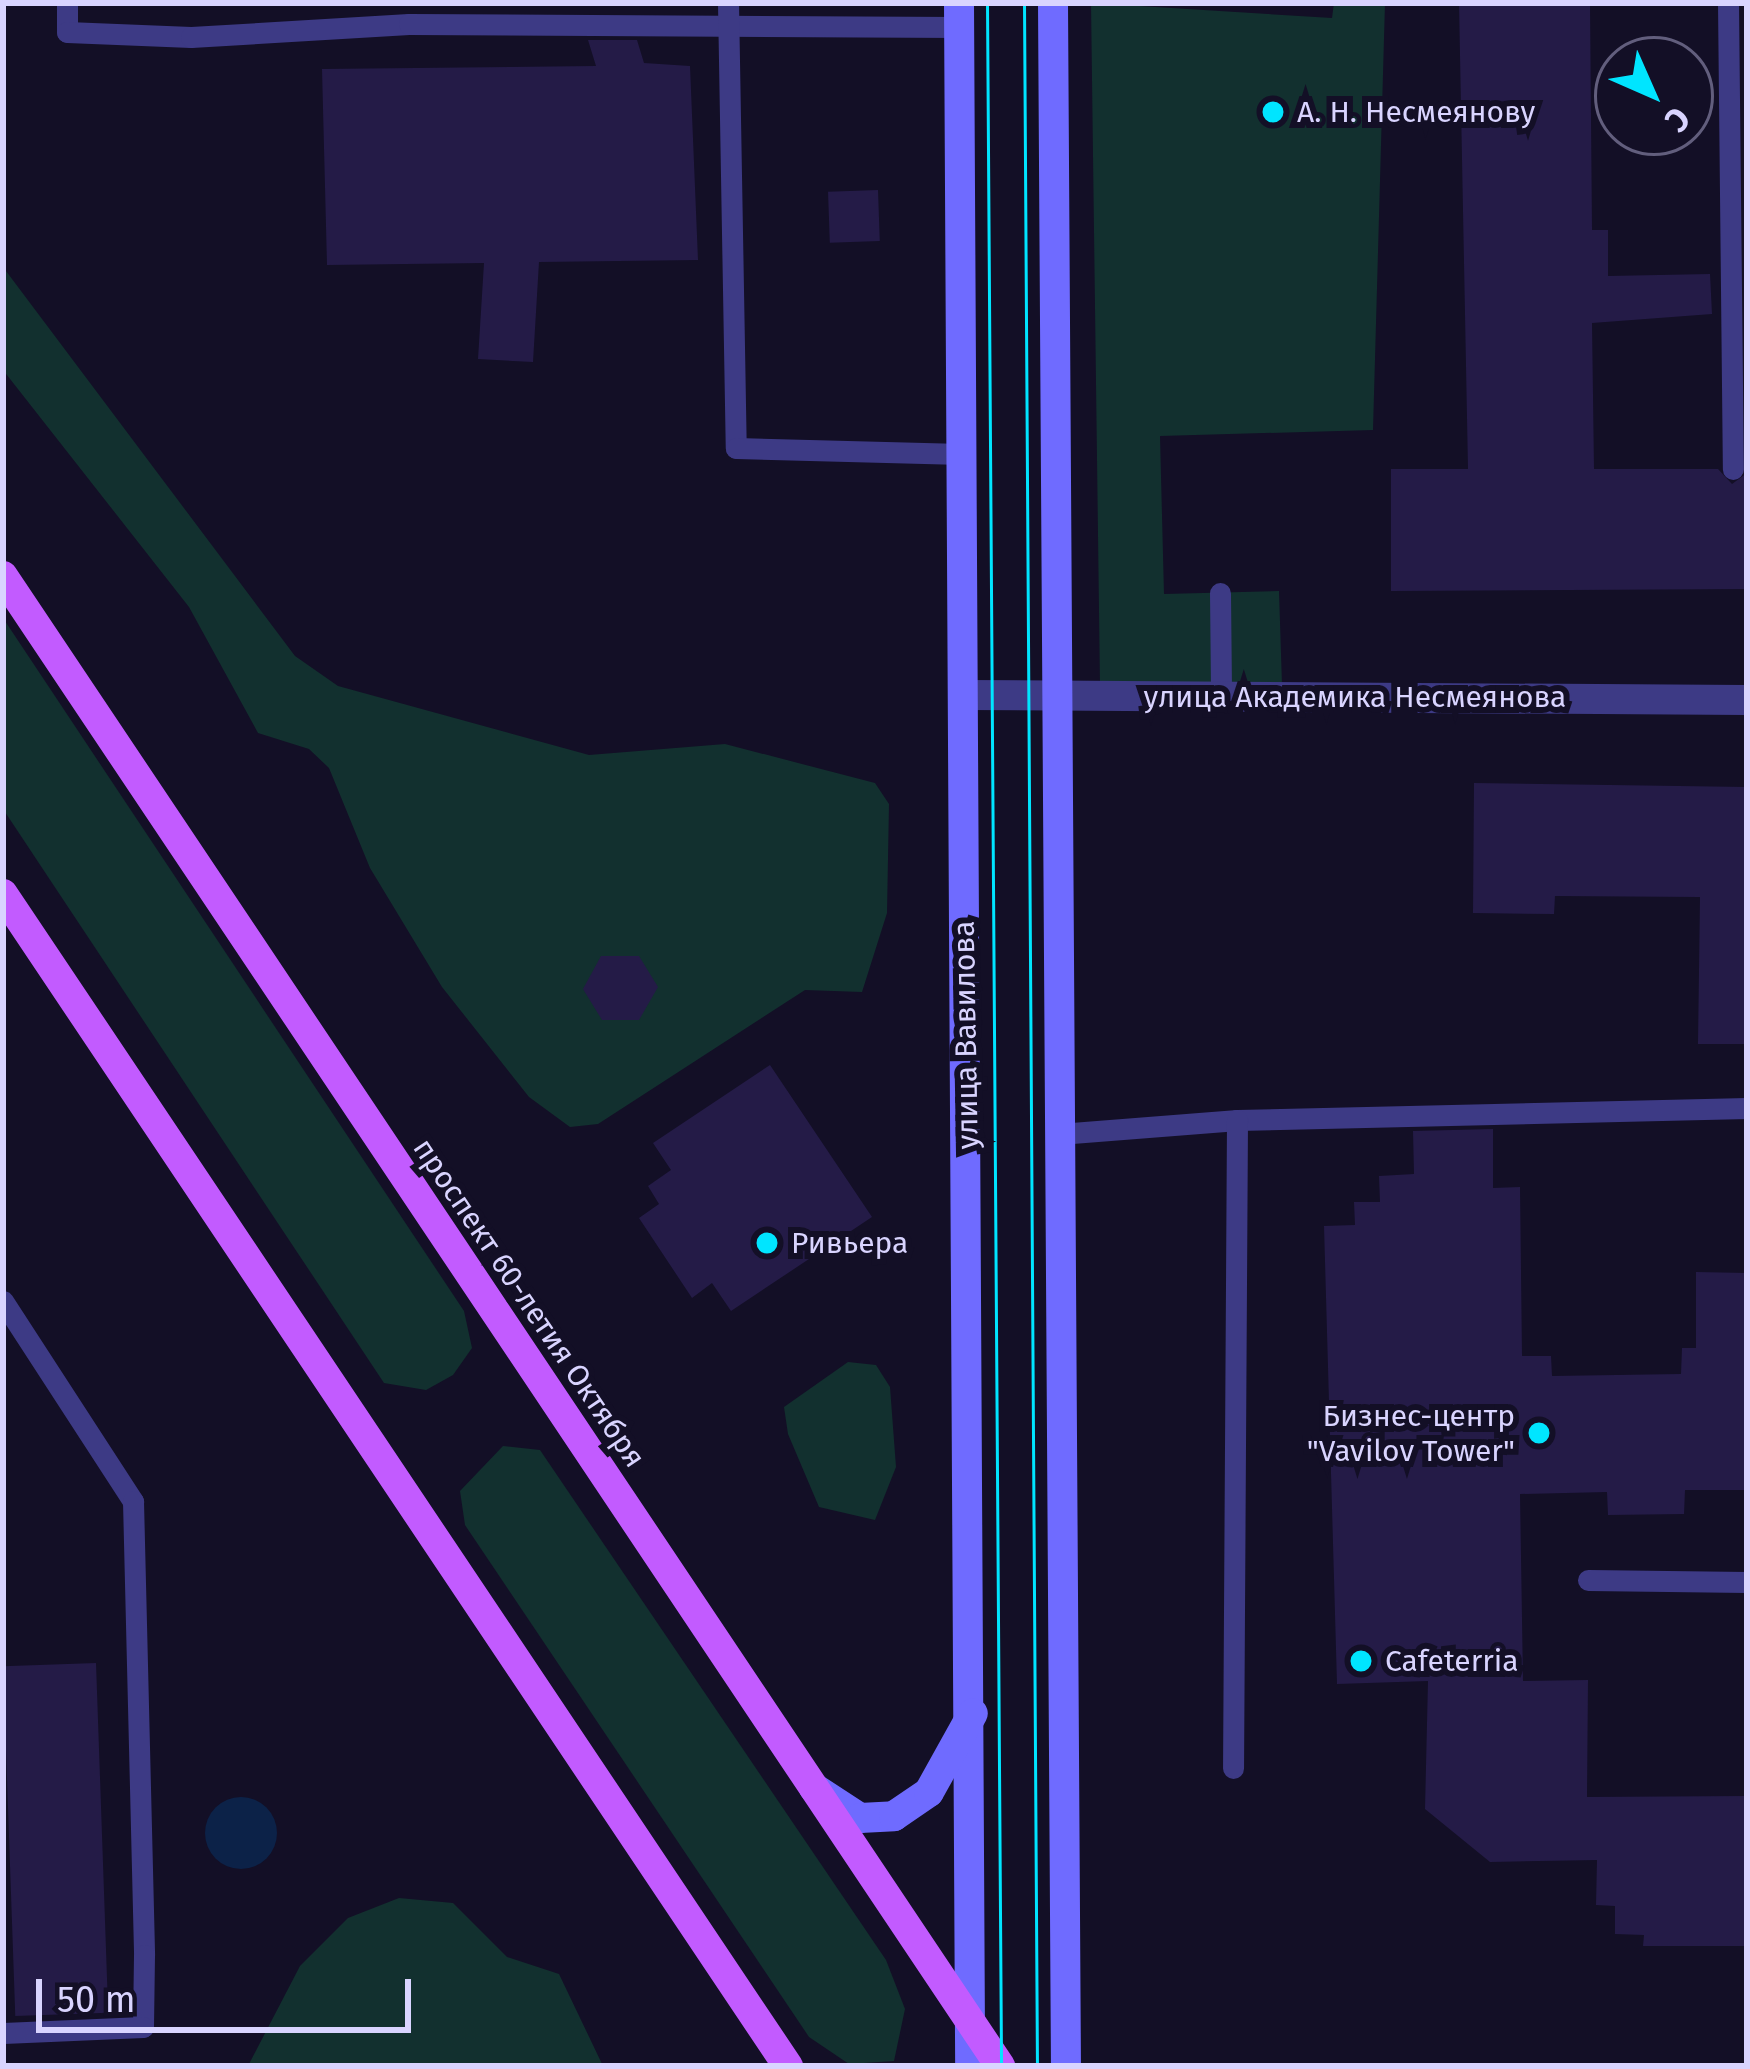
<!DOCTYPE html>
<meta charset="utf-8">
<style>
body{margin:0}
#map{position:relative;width:1750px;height:2069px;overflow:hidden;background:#130f26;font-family:"Fira Sans",sans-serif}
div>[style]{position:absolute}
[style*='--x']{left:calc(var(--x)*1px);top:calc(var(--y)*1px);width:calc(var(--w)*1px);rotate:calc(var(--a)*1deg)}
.green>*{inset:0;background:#12302f}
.water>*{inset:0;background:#0c2248}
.round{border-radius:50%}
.building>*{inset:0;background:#241b47;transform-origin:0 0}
.service>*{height:21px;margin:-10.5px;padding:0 10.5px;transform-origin:10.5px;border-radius:10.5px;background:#3d3a85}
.minor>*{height:30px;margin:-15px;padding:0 15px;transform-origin:15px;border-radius:15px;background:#3d3a85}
.secondary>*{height:30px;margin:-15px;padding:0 15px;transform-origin:15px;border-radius:15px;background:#6f6bff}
.primary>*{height:30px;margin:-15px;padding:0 15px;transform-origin:15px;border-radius:15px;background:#c25bff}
.tram>*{height:3px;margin:-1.5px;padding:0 1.5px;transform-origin:1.5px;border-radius:1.5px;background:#00e5ff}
.dots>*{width:33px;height:33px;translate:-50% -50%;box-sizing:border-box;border:6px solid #130f26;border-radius:50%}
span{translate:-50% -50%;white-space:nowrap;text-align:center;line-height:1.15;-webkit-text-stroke:12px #130f26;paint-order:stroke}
.poi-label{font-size:30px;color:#d9d4ff}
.left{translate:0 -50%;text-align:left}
.right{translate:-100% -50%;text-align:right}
.street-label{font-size:30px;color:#d9d4ff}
.frame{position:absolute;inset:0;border:6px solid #d9d4ff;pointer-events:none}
.north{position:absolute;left:1594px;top:36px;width:120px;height:120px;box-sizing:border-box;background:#130f26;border:3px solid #625e7d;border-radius:50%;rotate:135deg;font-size:33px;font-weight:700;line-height:48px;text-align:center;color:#d9d4ff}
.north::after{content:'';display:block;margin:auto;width:42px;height:54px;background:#00e5ff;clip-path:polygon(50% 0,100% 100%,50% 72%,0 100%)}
.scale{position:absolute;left:36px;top:1979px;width:375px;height:54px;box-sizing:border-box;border:6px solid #d9d4ff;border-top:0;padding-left:15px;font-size:36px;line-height:42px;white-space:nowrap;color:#d9d4ff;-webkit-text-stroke:9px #130f26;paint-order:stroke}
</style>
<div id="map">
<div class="green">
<i style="clip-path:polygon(1091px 3px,1332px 18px,1334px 3px,1385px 3px,1373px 430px,1160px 436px,1164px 594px,1279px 591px,1282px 685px,1100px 686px)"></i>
<i style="clip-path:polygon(3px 267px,295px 656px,338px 686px,589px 755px,725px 744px,875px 783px,889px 804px,887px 913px,862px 992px,805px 990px,598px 1124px,570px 1127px,529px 1097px,442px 987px,370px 868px,329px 768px,309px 749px,258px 733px,189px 607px,3px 370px)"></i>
<i style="clip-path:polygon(3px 618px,464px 1311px,472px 1348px,453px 1375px,426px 1390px,384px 1383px,3px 809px)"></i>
<i style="clip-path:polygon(848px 1362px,876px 1365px,890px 1387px,896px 1467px,875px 1520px,819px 1507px,788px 1434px,784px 1407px)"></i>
<i style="clip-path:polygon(503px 1446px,540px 1450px,886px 1960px,905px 2009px,894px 2061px,849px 2064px,809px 2037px,465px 1525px,460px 1491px)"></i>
<i style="clip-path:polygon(399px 1898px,453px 1903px,507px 1957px,559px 1974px,603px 2066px,248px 2066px,300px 1966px,348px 1918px)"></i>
</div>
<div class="water">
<i class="round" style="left:205px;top:1797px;width:72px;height:72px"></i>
</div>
<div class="building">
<i style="clip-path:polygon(1459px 3px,1590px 3px,1592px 230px,1608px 230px,1608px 276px,1710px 274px,1712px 314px,1592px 323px,1594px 469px,1718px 469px,1732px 484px,1747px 473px,1747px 589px,1391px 591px,1391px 469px,1468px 469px)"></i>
<i style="clip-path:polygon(588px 40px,637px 40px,644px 63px,690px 66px,698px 260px,539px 262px,533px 362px,478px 359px,484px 263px,327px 265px,322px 69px,596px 66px)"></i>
<i style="left:878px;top:190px;width:51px;height:50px;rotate:88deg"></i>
<i style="clip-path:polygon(1474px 783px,1747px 787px,1747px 1044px,1698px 1044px,1700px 897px,1555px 896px,1554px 914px,1473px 913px)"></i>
<i style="clip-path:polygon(601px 956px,639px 956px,658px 987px,639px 1020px,602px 1020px,583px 989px)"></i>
<i style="clip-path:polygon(770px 1065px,872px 1217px,731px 1311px,712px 1283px,692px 1298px,639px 1218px,659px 1204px,648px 1186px,671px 1170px,653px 1143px)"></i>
<i style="clip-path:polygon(1493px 1129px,1493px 1188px,1520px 1187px,1522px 1356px,1551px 1356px,1552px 1376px,1681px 1374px,1682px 1348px,1696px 1348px,1696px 1272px,1747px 1273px,1747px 1490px,1685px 1490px,1684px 1514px,1608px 1515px,1607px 1492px,1520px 1494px,1523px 1681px,1588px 1680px,1587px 1797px,1747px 1796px,1747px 1946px,1643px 1946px,1644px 1935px,1615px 1934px,1615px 1906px,1596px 1905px,1597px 1860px,1490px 1862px,1425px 1809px,1428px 1681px,1337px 1684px,1324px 1226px,1355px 1225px,1354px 1202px,1380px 1202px,1379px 1176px,1414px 1174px,1413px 1131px)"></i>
<i style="left:96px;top:1663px;width:350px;height:93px;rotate:88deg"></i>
</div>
<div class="service">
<i style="--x:67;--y:3;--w:29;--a:90"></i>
<i style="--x:67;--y:32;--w:124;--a:2.3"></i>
<i style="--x:191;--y:37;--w:218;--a:-3.4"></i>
<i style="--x:409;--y:24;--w:550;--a:0.31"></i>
<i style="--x:728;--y:3;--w:445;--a:89"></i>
<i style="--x:736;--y:448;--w:226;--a:1.5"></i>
<i style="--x:1728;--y:3;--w:466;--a:89.4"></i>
<i style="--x:1220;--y:593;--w:104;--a:89.4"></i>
<i style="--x:1237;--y:1120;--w:510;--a:-1.35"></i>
<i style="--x:1059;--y:1134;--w:179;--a:-4.5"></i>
<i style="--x:1237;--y:1120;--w:648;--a:90.35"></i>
<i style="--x:3;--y:1301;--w:239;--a:57"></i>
<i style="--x:133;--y:1501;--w:454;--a:88.6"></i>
<i style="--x:144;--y:1955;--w:72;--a:90.8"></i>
<i style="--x:143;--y:2027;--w:140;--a:177.5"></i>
<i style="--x:1588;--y:1580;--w:159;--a:0.7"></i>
</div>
<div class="minor">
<i style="--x:963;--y:695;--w:784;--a:0.37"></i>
</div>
<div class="secondary">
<i style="--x:959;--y:3;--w:2063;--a:89.69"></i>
<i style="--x:1053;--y:3;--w:2063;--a:89.64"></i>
<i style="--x:814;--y:1788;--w:55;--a:33.1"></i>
<i style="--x:860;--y:1818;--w:34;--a:-3"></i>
<i style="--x:894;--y:1816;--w:42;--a:-34.4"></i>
<i style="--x:929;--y:1792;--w:90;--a:-60.9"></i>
</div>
<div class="primary">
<i style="--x:3;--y:576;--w:1793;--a:56.21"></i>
<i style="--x:3;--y:894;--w:1411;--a:56.19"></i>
</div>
<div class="tram">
<i style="--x:987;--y:3;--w:2063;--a:89.61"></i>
<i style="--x:1024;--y:3;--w:2063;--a:89.64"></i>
</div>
<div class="dots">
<i style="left:1273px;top:112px;background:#00e5ff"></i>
<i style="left:767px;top:1243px;background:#00e5ff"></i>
<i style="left:1539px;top:1433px;background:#00e5ff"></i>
<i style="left:1361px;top:1661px;background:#00e5ff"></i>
</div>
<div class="poi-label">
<span class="left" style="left:1297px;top:112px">А. Н. Несмеянову</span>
<span class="left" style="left:791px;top:1243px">Ривьера</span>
<span class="right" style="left:1515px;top:1433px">Бизнес-центр<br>"Vavilov Tower"</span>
<span class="left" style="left:1385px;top:1661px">Cafeterria</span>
</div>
<div class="street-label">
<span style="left:1355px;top:697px">улица Академика Несмеянова</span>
<span style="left:966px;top:1035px;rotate:-91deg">улица Вавилова</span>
<span style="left:529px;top:1303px;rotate:56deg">проспект 60-летия Октября</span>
</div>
<div class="frame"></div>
<div class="north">С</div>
<div class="scale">50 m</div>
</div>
